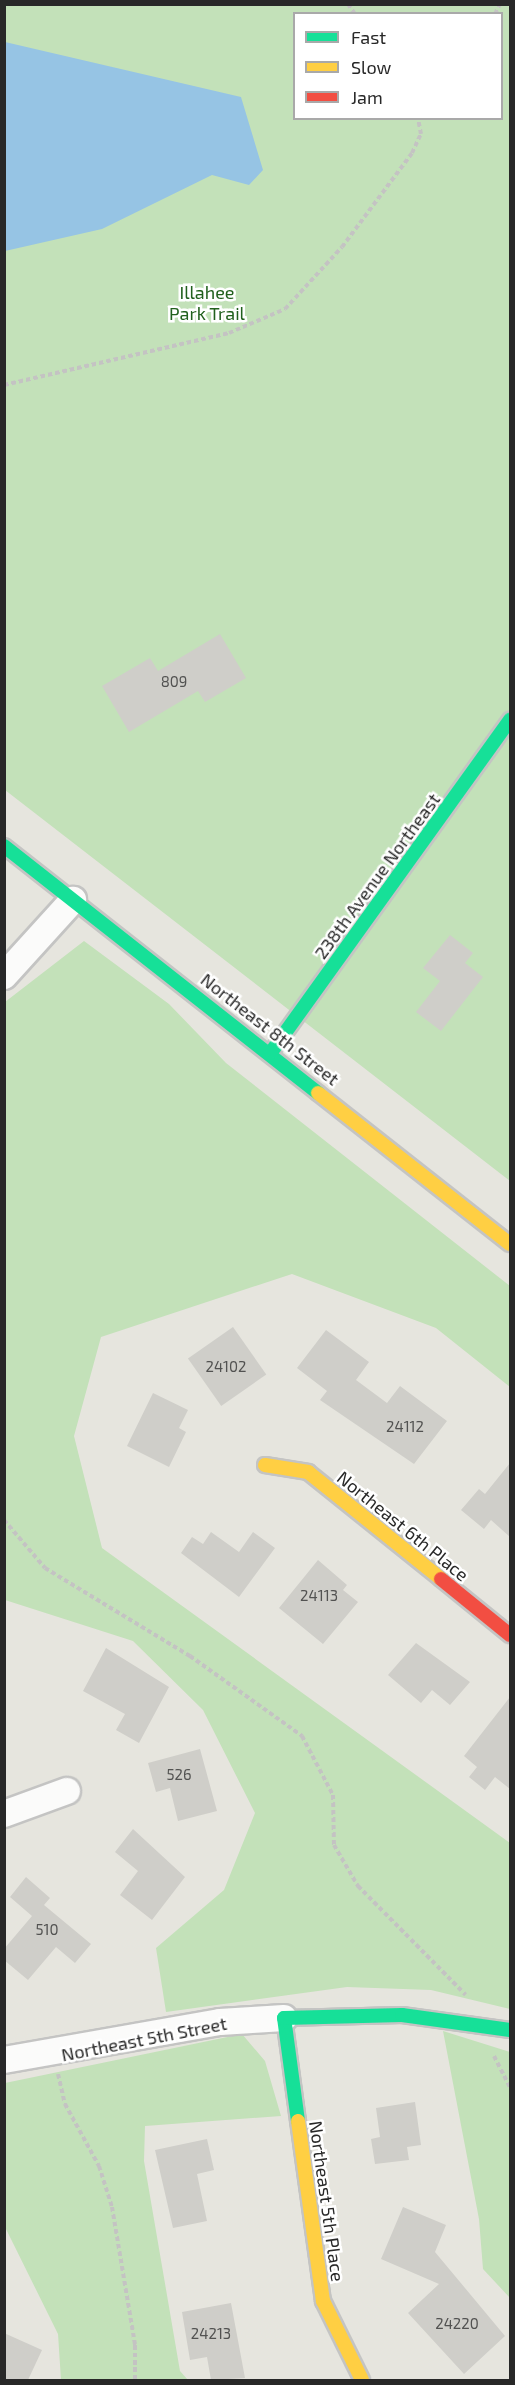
<!DOCTYPE html>
<style>
body{margin:0}
#map{position:relative;width:515px;height:2385px;overflow:hidden;background:#e6e5de;font-family:"Exo 2",sans-serif}
div>[style]{position:absolute}
[style*='--x']{left:calc(var(--x)*1px);top:calc(var(--y)*1px);width:calc(var(--w)*1px);rotate:calc(var(--a)*1deg)}
.green>*{inset:0;background:#c3e1b9}
.water>*{inset:0;background:#96c4e4}
.building>*{inset:0;background:#cfcec9;transform-origin:0 0}
.path>*{height:4px;margin-top:-2px;transform-origin:0;background:repeating-linear-gradient(90deg,#c4c3c3 0 4.5px,transparent 0 7.5px)}
.roads{filter:drop-shadow(2px 0 #c4c4c3) drop-shadow(-2px 0 #c4c4c3) drop-shadow(0 2px #c4c4c3) drop-shadow(0 -2px #c4c4c3)}
.street>*{height:26px;margin:-13px;padding:0 13px;transform-origin:13px;border-radius:13px;background:#fbfbfa}
.fast>*{height:14px;margin:-7px;padding:0 7px;transform-origin:7px;border-radius:7px;background:#16e098}
.slow>*{height:14px;margin:-7px;padding:0 7px;transform-origin:7px;border-radius:7px;background:#ffcf43}
.jam>*{height:14px;margin:-7px;padding:0 7px;transform-origin:7px;border-radius:7px;background:#f24e42}
span{translate:-50% -50%;white-space:nowrap;text-align:center;line-height:1.15;-webkit-text-stroke:5px #fff;paint-order:stroke}
.number-label{font-size:15px;color:#525251}
.number-label span{-webkit-text-stroke-width:0}
.park-label{font-size:18px;color:#21601d}
.street-label{font-size:18px;color:#282828}
.frame{position:absolute;inset:0;border:6px solid #282828;pointer-events:none}
.legend{position:absolute;left:293px;top:12px;width:210px;height:108px;box-sizing:border-box;background:#fff;border:2px solid #a9a9a9;margin:0;padding:8px 10px;list-style:none;font-size:18px;color:#282828}
.legend li{display:flex;align-items:center;gap:12px;height:30px}
.legend b{width:30px;border:2px solid #a9a9a9}
</style>
<div id="map">
<div class="green">
<i style="clip-path:polygon(evenodd,4px 5px,510px 5px,510px 1181px,5px 790px,4px 5px,294px 14px,502px 14px,502px 118px,294px 118px,294px 14px)"></i>
<i style="clip-path:polygon(84px 941px,169px 1004px,226px 1063px,510px 1286px,510px 1387px,436px 1328px,292px 1274px,101px 1337px,74px 1436px,102px 1548px,510px 1843px,510px 2009px,431px 1990px,347px 1987px,166px 2012px,156px 1948px,224px 1890px,255px 1813px,203px 1710px,133px 1641px,5px 1600px,5px 1002px)"></i>
<i style="clip-path:polygon(443px 2031px,510px 2052px,510px 2298px,483px 2269px,479px 2219px)"></i>
<i style="clip-path:polygon(242px 2034px,265px 2061px,281px 2116px,145px 2126px,144px 2161px,180px 2371px,188px 2380px,61px 2380px,58px 2334px,5px 2227px,5px 2083px)"></i>
</div>
<div class="water">
<i style="clip-path:polygon(5px 42px,241px 97px,263px 170px,249px 185px,212px 175px,102px 229px,5px 251px)"></i>
</div>
<div class="building">
<i style="clip-path:polygon(220px 634px,246px 678px,205px 702px,198px 691px,129px 732px,102px 686px,150px 658px,158px 671px)"></i>
<i style="clip-path:polygon(450px 935px,473px 953px,465px 963px,483px 977px,441px 1031px,416px 1012px,440px 981px,423px 968px)"></i>
<i style="left:233px;top:1327px;width:58px;height:55px;rotate:55deg"></i>
<i style="clip-path:polygon(326px 1330px,369px 1362px,356px 1380px,387px 1403px,400px 1386px,447px 1421px,414px 1464px,320px 1400px,327px 1391px,297px 1368px)"></i>
<i style="clip-path:polygon(153px 1393px,188px 1410px,179px 1428px,186px 1432px,169px 1467px,127px 1446px)"></i>
<i style="clip-path:polygon(510px 1463px,510px 1537px,491px 1520px,484px 1529px,461px 1510px,479px 1489px,485px 1494px)"></i>
<i style="clip-path:polygon(211px 1532px,239px 1552px,253px 1532px,275px 1548px,239px 1597px,181px 1553px,192px 1537px,203px 1544px)"></i>
<i style="clip-path:polygon(318px 1560px,347px 1585px,343px 1590px,358px 1602px,323px 1644px,279px 1608px)"></i>
<i style="clip-path:polygon(416px 1643px,470px 1682px,450px 1705px,432px 1690px,421px 1703px,388px 1675px)"></i>
<i style="clip-path:polygon(106px 1648px,169px 1687px,139px 1743px,116px 1730px,125px 1714px,83px 1691px)"></i>
<i style="clip-path:polygon(510px 1697px,510px 1789px,495px 1777px,485px 1790px,469px 1777px,477px 1767px,464px 1756px)"></i>
<i style="clip-path:polygon(200px 1749px,217px 1811px,178px 1821px,170px 1788px,156px 1792px,148px 1763px)"></i>
<i style="clip-path:polygon(133px 1829px,185px 1877px,152px 1920px,120px 1895px,138px 1871px,115px 1852px)"></i>
<i style="clip-path:polygon(26px 1877px,50px 1898px,44px 1905px,91px 1944px,75px 1963px,56px 1947px,28px 1980px,4px 1960px,4px 1949px,32px 1916px,10px 1897px)"></i>
<i style="clip-path:polygon(415px 2102px,421px 2145px,407px 2147px,409px 2160px,375px 2164px,371px 2139px,380px 2137px,376px 2108px)"></i>
<i style="clip-path:polygon(207px 2139px,214px 2170px,197px 2174px,207px 2221px,173px 2228px,155px 2150px)"></i>
<i style="clip-path:polygon(403px 2207px,446px 2225px,435px 2252px,505px 2336px,464px 2374px,408px 2313px,439px 2284px,381px 2259px)"></i>
<i style="clip-path:polygon(231px 2303px,245px 2378px,211px 2380px,207px 2357px,190px 2360px,182px 2312px)"></i>
<i style="clip-path:polygon(4px 2333px,42px 2350px,28px 2380px,4px 2380px)"></i>
</div>
<div class="path">
<i style="--x:348;--y:4;--w:12;--a:55"></i>
<i style="--x:495;--y:14;--w:11;--a:-63"></i>
<i style="--x:4;--y:385;--w:231;--a:-13"></i>
<i style="--x:229;--y:333;--w:61;--a:-23.2"></i>
<i style="--x:285;--y:309;--w:84;--a:-47.4"></i>
<i style="--x:342;--y:247;--w:117;--a:-53.3"></i>
<i style="--x:412;--y:153;--w:21;--a:-65"></i>
<i style="--x:421;--y:134;--w:16;--a:-101"></i>
<i style="--x:4;--y:1520;--w:63;--a:49.5"></i>
<i style="--x:45;--y:1568;--w:170;--a:31.3"></i>
<i style="--x:190;--y:1656;--w:138;--a:35.5"></i>
<i style="--x:302;--y:1736;--w:67;--a:62.3"></i>
<i style="--x:333;--y:1795;--w:50;--a:88.9"></i>
<i style="--x:334;--y:1845;--w:48;--a:59.7"></i>
<i style="--x:358;--y:1886;--w:153;--a:45.3"></i>
<i style="--x:494;--y:2056;--w:35;--a:63"></i>
<i style="--x:58;--y:2074;--w:31;--a:77"></i>
<i style="--x:65;--y:2104;--w:71;--a:61.3"></i>
<i style="--x:99;--y:2166;--w:43;--a:72.4"></i>
<i style="--x:112;--y:2207;--w:140;--a:80.5"></i>
<i style="--x:135;--y:2345;--w:35;--a:90"></i>
</div>
<div class="roads">
<div class="street">
<i style="--x:4;--y:976;--w:103;--a:-47.8"></i>
<i style="--x:4;--y:1814;--w:67;--a:-20.1"></i>
<i style="--x:4;--y:2060;--w:219;--a:-10"></i>
<i style="--x:220;--y:2022;--w:64;--a:-3.6"></i>
</div>
<div class="fast">
<i style="--x:4;--y:846;--w:400;--a:38.2"></i>
<i style="--x:272;--y:1051;--w:408;--a:-54.3"></i>
<i style="--x:298;--y:2121;--w:104;--a:-97.7"></i>
<i style="--x:284;--y:2018;--w:118;--a:-1.5"></i>
<i style="--x:402;--y:2015;--w:109;--a:7.9"></i>
</div>
<div class="slow">
<i style="--x:318;--y:1093;--w:244;--a:38.2"></i>
<i style="--x:265;--y:1465;--w:44;--a:9.2"></i>
<i style="--x:308;--y:1472;--w:171;--a:38.8"></i>
<i style="--x:298;--y:2121;--w:182;--a:82.1"></i>
<i style="--x:323;--y:2301;--w:88;--a:63.7"></i>
</div>
<div class="jam">
<i style="--x:441;--y:1579;--w:89;--a:39.1"></i>
</div>
</div>
<div class="number-label">
<span style="left:174px;top:682px">809</span>
<span style="left:226px;top:1367px">24102</span>
<span style="left:405px;top:1427px">24112</span>
<span style="left:319px;top:1596px">24113</span>
<span style="left:179px;top:1775px">526</span>
<span style="left:47px;top:1930px">510</span>
<span style="left:457px;top:2324px">24220</span>
<span style="left:211px;top:2334px">24213</span>
</div>
<div class="park-label">
<span style="left:207px;top:303px">Illahee<br>Park Trail</span>
</div>
<div class="street-label">
<span style="left:377px;top:876px;rotate:-54deg">238th Avenue Northeast</span>
<span style="left:270px;top:1029px;rotate:38deg">Northeast 8th Street</span>
<span style="left:403px;top:1526px;rotate:39deg">Northeast 6th Place</span>
<span style="left:144px;top:2039px;rotate:-11deg">Northeast 5th Street</span>
<span style="left:327px;top:2201px;rotate:82deg">Northeast 5th Place</span>
</div>
<div class="frame"></div>
<ul class="legend">
<li><b style="height:8px;background:#16e098"></b>Fast</li>
<li><b style="height:8px;background:#ffcf43"></b>Slow</li>
<li><b style="height:8px;background:#f24e42"></b>Jam</li>
</ul>
</div>
